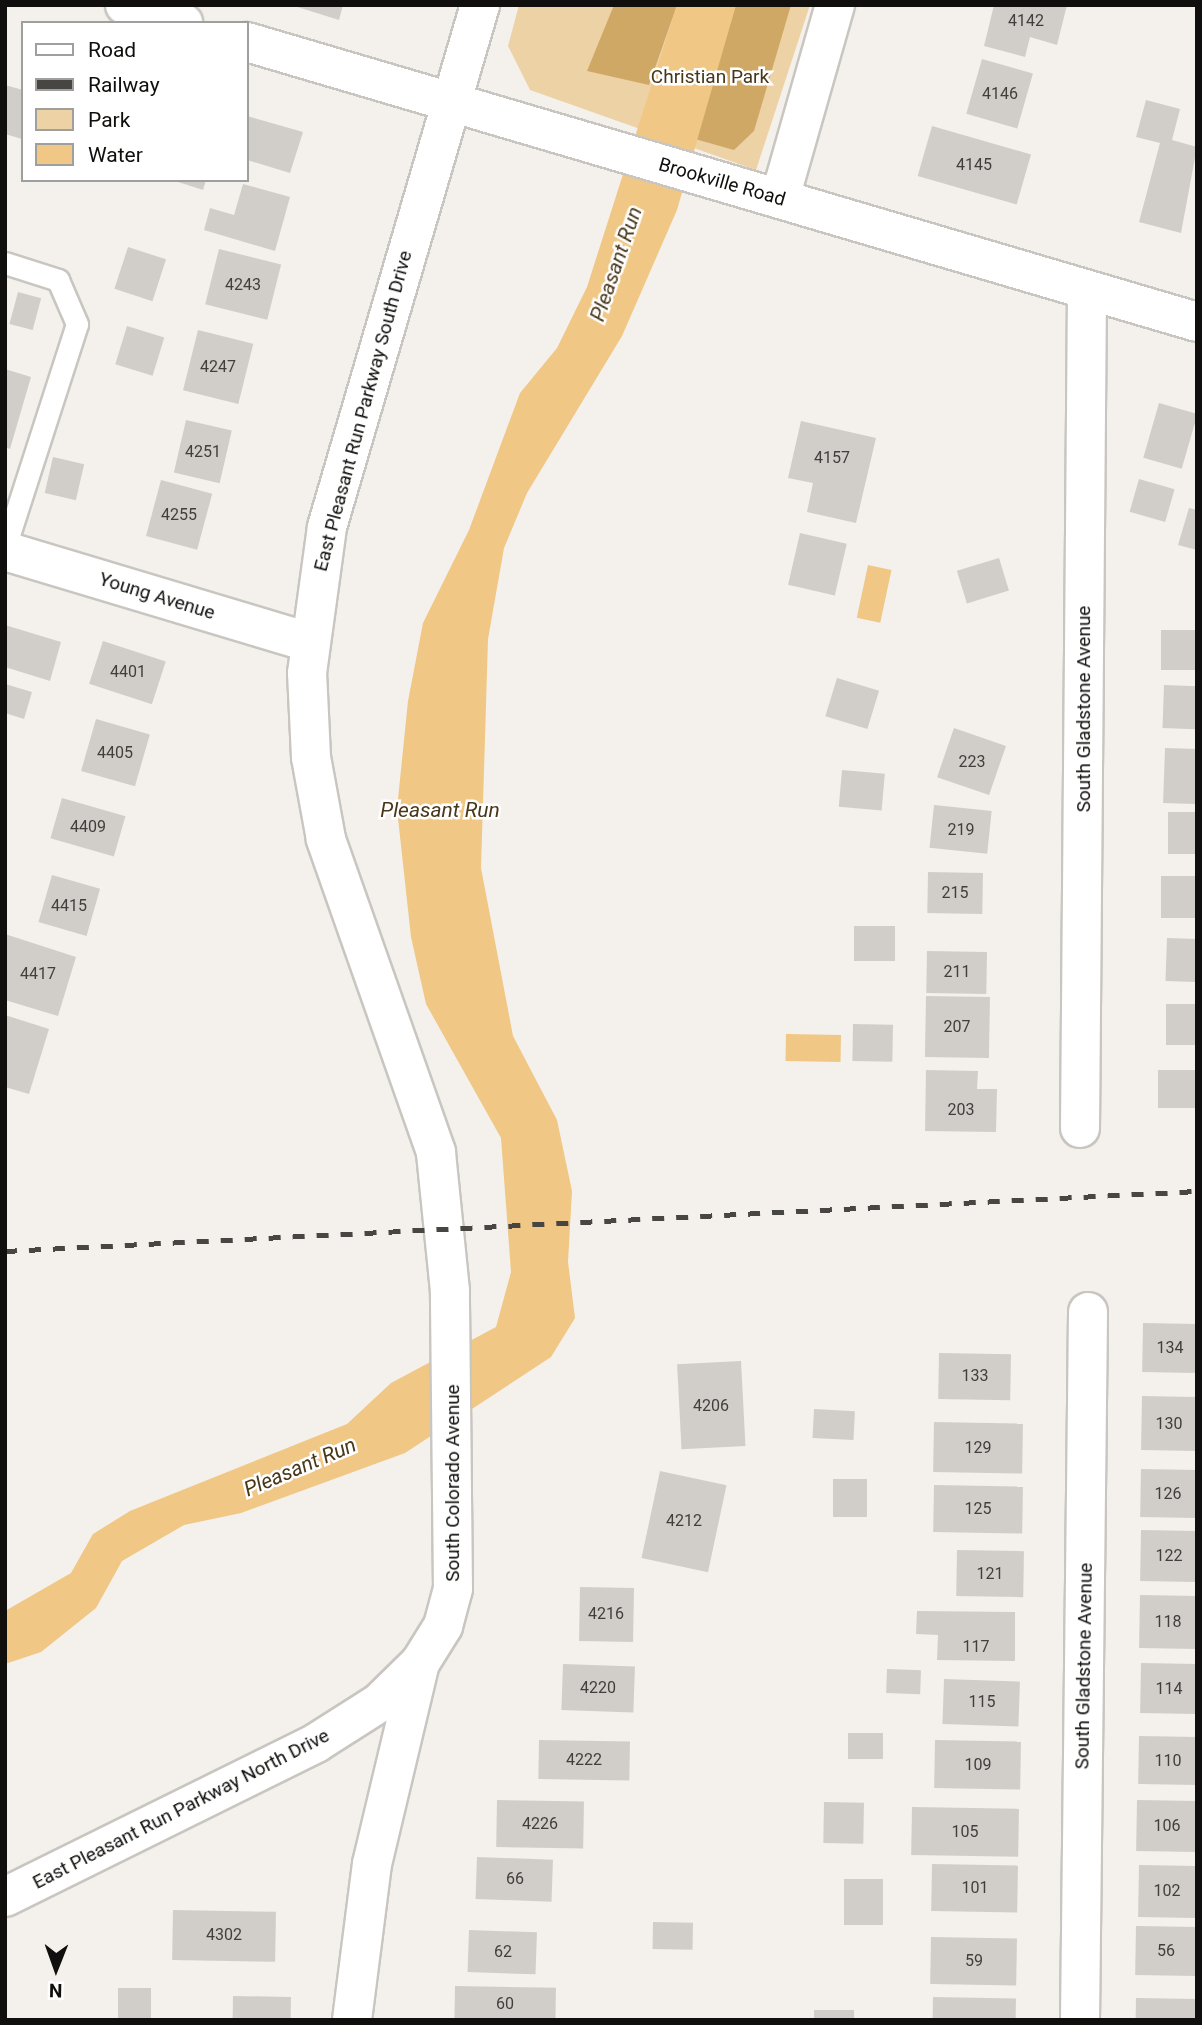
<!DOCTYPE html>
<style>
body{margin:0}
#map{position:relative;width:1202px;height:2025px;overflow:hidden;background:#f4f0eb;font-family:Roboto,sans-serif}
div>[style]{position:absolute}
[style*='--x']{left:calc(var(--x)*1px);top:calc(var(--y)*1px);width:calc(var(--w)*1px);rotate:calc(var(--a)*1deg)}
.green>*{inset:0;background:#edd2a6}
.forest>*{inset:0;background:#d0a865}
.water>*{inset:0;background:#f0c784;transform-origin:0 0}
.building>*{inset:0;background:#d1cec9;transform-origin:0 0}
.roads{filter:drop-shadow(2px 0 #c9c6c1) drop-shadow(-2px 0 #c9c6c1) drop-shadow(0 2px #c9c6c1) drop-shadow(0 -2px #c9c6c1)}
.service>*{height:21px;margin:-10.5px;padding:0 10.5px;transform-origin:10.5px;border-radius:10.5px;background:#fff}
.minor>*{height:38px;margin:-19px;padding:0 19px;transform-origin:19px;border-radius:19px;background:#fff}
.tertiary>*{height:38px;margin:-19px;padding:0 19px;transform-origin:19px;border-radius:19px;background:#fff}
.rail>*{height:5px;margin-top:-2.5px;transform-origin:0;background:repeating-linear-gradient(90deg,#484643 0 12px,transparent 0 24px)}
span{translate:-50% -50%;white-space:nowrap;text-align:center;line-height:1.15;-webkit-text-stroke:5px #fff;paint-order:stroke}
.number-label{font-size:16px;color:#403f3c}
.number-label span{-webkit-text-stroke-width:0}
.park-label{font-size:19px;color:#473618}
.street-label{font-size:19px;color:#100f0d}
.water-label{font-size:21px;color:#49371a;font-style:italic}
.frame{position:absolute;inset:0;border:7px solid #100f0d;pointer-events:none}
.legend{position:absolute;left:21px;top:21px;width:228px;height:161px;box-sizing:border-box;background:#fff;border:2px solid #9f9f9e;margin:0;padding:9px 12px;list-style:none;font-size:21px;color:#100f0d}
.legend li{display:flex;align-items:center;gap:14px;height:35px}
.legend b{width:35px;border:2px solid #9f9f9e}
.north{position:absolute;left:21px;top:1934px;width:70px;height:70px;-webkit-text-stroke:5px #fff;paint-order:stroke;rotate:181deg;font-size:19px;font-weight:700;line-height:28px;text-align:center;color:#100f0d}
.north::after{content:'';display:block;margin:auto;width:24px;height:32px;background:#100f0d;clip-path:polygon(50% 0,100% 100%,50% 72%,0 100%)}
</style>
<div id="map">
<div class="green">
<i style="clip-path:polygon(519px 5px,810px 5px,756px 170px,530px 90px,508px 46px)"></i>
</div>
<div class="forest">
<i style="clip-path:polygon(614px 5px,677px 5px,649px 85px,587px 71px)"></i>
<i style="clip-path:polygon(736px 5px,791px 5px,754px 131px,734px 150px,695px 139px)"></i>
</div>
<div class="water">
<i style="clip-path:polygon(677px 5px,736px 5px,677px 210px,622px 336px,527px 493px,504px 548px,488px 639px,481px 868px,513px 1036px,557px 1120px,572px 1191px,568px 1262px,575px 1318px,551px 1357px,405px 1453px,241px 1513px,184px 1525px,122px 1561px,96px 1608px,41px 1652px,5px 1664px,5px 1611px,71px 1573px,93px 1534px,130px 1511px,347px 1424px,391px 1383px,496px 1327px,511px 1272px,501px 1138px,426px 1004px,411px 937px,397px 809px,408px 701px,423px 623px,469px 530px,520px 393px,557px 348px,587px 287px)"></i>
<i style="left:868px;top:565px;width:24px;height:54px;rotate:12deg"></i>
<i style="left:786px;top:1034px;width:55px;height:27px;rotate:1deg"></i>
</div>
<div class="building">
<i style="clip-path:polygon(291px 5px,343px 5px,339px 20px)"></i>
<i style="clip-path:polygon(994px 5px,1067px 5px,1057px 45px,1030px 37px,1025px 57px,984px 46px)"></i>
<i style="left:982px;top:59px;width:53px;height:57px;rotate:16deg"></i>
<i style="clip-path:polygon(5px 85px,23px 90px,22px 139px,5px 134px)"></i>
<i style="clip-path:polygon(1146px 100px,1180px 109px,1172px 140px,1197px 147px,1181px 233px,1139px 222px,1160px 143px,1136px 137px)"></i>
<i style="clip-path:polygon(247px 116px,303px 132px,290px 173px,247px 160px)"></i>
<i style="left:932px;top:126px;width:103px;height:52px;rotate:16deg"></i>
<i style="clip-path:polygon(172px 180px,206px 180px,203px 190px)"></i>
<i style="clip-path:polygon(243px 184px,290px 197px,275px 251px,204px 230px,210px 208px,234px 215px)"></i>
<i style="left:128px;top:247px;width:40px;height:44px;rotate:18deg"></i>
<i style="left:219px;top:249px;width:64px;height:57px;rotate:14deg"></i>
<i style="left:18px;top:292px;width:24px;height:33px;rotate:15deg"></i>
<i style="left:127px;top:326px;width:39px;height:40px;rotate:17deg"></i>
<i style="left:198px;top:330px;width:57px;height:62px;rotate:14deg"></i>
<i style="clip-path:polygon(5px 369px,31px 377px,10px 449px,5px 447px)"></i>
<i style="left:1159px;top:403px;width:40px;height:57px;rotate:16deg"></i>
<i style="left:186px;top:420px;width:47px;height:54px;rotate:13deg"></i>
<i style="clip-path:polygon(801px 421px,876px 438px,856px 523px,807px 512px,813px 483px,788px 478px)"></i>
<i style="left:53px;top:457px;width:32px;height:37px;rotate:13deg"></i>
<i style="left:1139px;top:479px;width:37px;height:34px;rotate:16deg"></i>
<i style="left:161px;top:480px;width:53px;height:58px;rotate:15deg"></i>
<i style="clip-path:polygon(1189px 508px,1197px 510px,1197px 550px,1178px 545px)"></i>
<i style="left:800px;top:533px;width:48px;height:53px;rotate:13deg"></i>
<i style="left:999px;top:558px;width:34px;height:44px;rotate:73deg"></i>
<i style="clip-path:polygon(5px 625px,61px 642px,50px 681px,5px 667px)"></i>
<i style="left:1161px;top:630px;width:36px;height:40px"></i>
<i style="left:103px;top:641px;width:66px;height:45px;rotate:18deg"></i>
<i style="left:837px;top:678px;width:44px;height:40px;rotate:17deg"></i>
<i style="clip-path:polygon(5px 684px,32px 692px,24px 719px,5px 713px)"></i>
<i style="left:1164px;top:685px;width:33px;height:43px;rotate:2deg"></i>
<i style="left:96px;top:719px;width:56px;height:54px;rotate:16deg"></i>
<i style="left:954px;top:728px;width:55px;height:52px;rotate:19deg"></i>
<i style="left:1165px;top:748px;width:32px;height:55px;rotate:2deg"></i>
<i style="left:842px;top:770px;width:43px;height:37px;rotate:5deg"></i>
<i style="left:62px;top:798px;width:66px;height:42px;rotate:16deg"></i>
<i style="left:934px;top:805px;width:58px;height:43px;rotate:6deg"></i>
<i style="left:1168px;top:812px;width:29px;height:42px"></i>
<i style="left:928px;top:872px;width:55px;height:41px;rotate:1deg"></i>
<i style="left:52px;top:875px;width:50px;height:49px;rotate:16deg"></i>
<i style="left:1161px;top:876px;width:36px;height:42px"></i>
<i style="left:854px;top:926px;width:41px;height:35px"></i>
<i style="clip-path:polygon(5px 934px,76px 957px,58px 1016px,5px 1000px)"></i>
<i style="left:1167px;top:938px;width:30px;height:43px;rotate:2deg"></i>
<i style="left:927px;top:951px;width:60px;height:42px;rotate:1deg"></i>
<i style="left:926px;top:996px;width:64px;height:61px;rotate:1deg"></i>
<i style="left:1166px;top:1004px;width:31px;height:41px"></i>
<i style="clip-path:polygon(5px 1015px,49px 1029px,29px 1094px,5px 1087px)"></i>
<i style="left:853px;top:1024px;width:40px;height:37px;rotate:1deg"></i>
<i style="clip-path:polygon(926px 1070px,978px 1071px,977px 1089px,997px 1089px,996px 1132px,925px 1131px)"></i>
<i style="left:1158px;top:1070px;width:39px;height:38px"></i>
<i style="left:1143px;top:1323px;width:54px;height:49px;rotate:1deg"></i>
<i style="left:939px;top:1353px;width:72px;height:46px;rotate:1deg"></i>
<i style="left:741px;top:1361px;width:85px;height:64px;rotate:87deg"></i>
<i style="left:1142px;top:1396px;width:55px;height:54px;rotate:1deg"></i>
<i style="left:814px;top:1409px;width:41px;height:29px;rotate:3deg"></i>
<i style="left:934px;top:1422px;width:89px;height:50px;rotate:1deg"></i>
<i style="left:1141px;top:1469px;width:56px;height:48px;rotate:1deg"></i>
<i style="left:660px;top:1471px;width:68px;height:89px;rotate:12deg"></i>
<i style="left:833px;top:1479px;width:34px;height:38px"></i>
<i style="left:934px;top:1485px;width:89px;height:47px;rotate:1deg"></i>
<i style="left:1141px;top:1530px;width:56px;height:51px;rotate:1deg"></i>
<i style="left:957px;top:1550px;width:67px;height:46px;rotate:1deg"></i>
<i style="left:580px;top:1587px;width:54px;height:54px;rotate:1deg"></i>
<i style="left:1140px;top:1595px;width:57px;height:53px;rotate:1deg"></i>
<i style="clip-path:polygon(917px 1611px,1015px 1612px,1015px 1661px,937px 1660px,938px 1635px,916px 1634px)"></i>
<i style="left:1141px;top:1663px;width:56px;height:50px;rotate:1deg"></i>
<i style="left:563px;top:1664px;width:72px;height:46px;rotate:2deg"></i>
<i style="left:887px;top:1669px;width:34px;height:24px;rotate:2deg"></i>
<i style="left:944px;top:1679px;width:76px;height:45px;rotate:2deg"></i>
<i style="left:883px;top:1733px;width:26px;height:35px;rotate:90deg"></i>
<i style="left:1139px;top:1736px;width:58px;height:48px;rotate:1deg"></i>
<i style="left:539px;top:1740px;width:91px;height:39px;rotate:1deg"></i>
<i style="left:935px;top:1740px;width:86px;height:48px;rotate:1deg"></i>
<i style="left:497px;top:1800px;width:87px;height:47px;rotate:1deg"></i>
<i style="left:1137px;top:1800px;width:60px;height:51px;rotate:1deg"></i>
<i style="left:824px;top:1802px;width:40px;height:41px;rotate:1deg"></i>
<i style="left:912px;top:1807px;width:107px;height:48px;rotate:1deg"></i>
<i style="left:477px;top:1857px;width:76px;height:42px;rotate:2deg"></i>
<i style="left:932px;top:1864px;width:86px;height:47px;rotate:1deg"></i>
<i style="left:1139px;top:1865px;width:58px;height:52px;rotate:1deg"></i>
<i style="left:844px;top:1879px;width:39px;height:46px"></i>
<i style="left:173px;top:1910px;width:103px;height:50px;rotate:1deg"></i>
<i style="left:653px;top:1922px;width:40px;height:27px;rotate:1deg"></i>
<i style="left:1136px;top:1926px;width:61px;height:49px;rotate:1deg"></i>
<i style="left:469px;top:1930px;width:68px;height:42px;rotate:2deg"></i>
<i style="left:931px;top:1937px;width:86px;height:47px;rotate:1deg"></i>
<i style="left:455px;top:1986px;width:101px;height:34px;rotate:1deg"></i>
<i style="left:118px;top:1988px;width:33px;height:32px"></i>
<i style="left:233px;top:1996px;width:58px;height:24px;rotate:1deg"></i>
<i style="left:933px;top:1997px;width:83px;height:23px;rotate:1deg"></i>
<i style="left:1136px;top:1998px;width:61px;height:22px;rotate:1deg"></i>
<i style="left:814px;top:2010px;width:40px;height:10px"></i>
</div>
<div class="roads">
<div class="service">
<i style="--x:5;--y:263;--w:56;--a:17.8"></i>
<i style="--x:58;--y:280;--w:48;--a:66.6"></i>
<i style="--x:77;--y:324;--w:234;--a:107.9"></i>
</div>
<div class="minor">
<i style="--x:780;--y:198;--w:201;--a:-74.1"></i>
<i style="--x:5;--y:551;--w:316;--a:16.7"></i>
<i style="--x:1080;--y:1128;--w:838;--a:-89.52"></i>
<i style="--x:352;--y:2020;--w:157;--a:-82.7"></i>
<i style="--x:372;--y:1864;--w:207;--a:-76.6"></i>
<i style="--x:1080;--y:2020;--w:708;--a:-89.35"></i>
</div>
<div class="tertiary">
<i style="--x:125;--y:5;--w:61;--a:17.2"></i>
<i style="--x:247;--y:42;--w:990;--a:16.42"></i>
<i style="--x:5;--y:1897;--w:347;--a:-26.3"></i>
<i style="--x:316;--y:1743;--w:75;--a:-32.4"></i>
<i style="--x:379;--y:1703;--w:57;--a:-44.3"></i>
<i style="--x:420;--y:1663;--w:44;--a:-58.1"></i>
<i style="--x:443;--y:1626;--w:38;--a:-75"></i>
<i style="--x:453;--y:1589;--w:298;--a:-90.6"></i>
<i style="--x:450;--y:1291;--w:140;--a:-95.8"></i>
<i style="--x:436;--y:1152;--w:332;--a:-109.4"></i>
<i style="--x:326;--y:839;--w:83;--a:-100.4"></i>
<i style="--x:311;--y:757;--w:84;--a:-92.7"></i>
<i style="--x:307;--y:673;--w:147;--a:-82.2"></i>
<i style="--x:327;--y:527;--w:544;--a:-73.66"></i>
</div>
</div>
<div class="rail">
<i style="--x:5;--y:1251;--w:1194;--a:-2.88"></i>
</div>
<div class="number-label">
<span style="left:1026px;top:21px">4142</span>
<span style="left:1000px;top:94px">4146</span>
<span style="left:974px;top:165px">4145</span>
<span style="left:243px;top:285px">4243</span>
<span style="left:218px;top:367px">4247</span>
<span style="left:203px;top:452px">4251</span>
<span style="left:832px;top:458px">4157</span>
<span style="left:179px;top:515px">4255</span>
<span style="left:128px;top:672px">4401</span>
<span style="left:115px;top:753px">4405</span>
<span style="left:972px;top:762px">223</span>
<span style="left:88px;top:827px">4409</span>
<span style="left:961px;top:830px">219</span>
<span style="left:955px;top:893px">215</span>
<span style="left:69px;top:906px">4415</span>
<span style="left:957px;top:972px">211</span>
<span style="left:38px;top:974px">4417</span>
<span style="left:957px;top:1027px">207</span>
<span style="left:961px;top:1110px">203</span>
<span style="left:1170px;top:1348px">134</span>
<span style="left:975px;top:1376px">133</span>
<span style="left:711px;top:1406px">4206</span>
<span style="left:1169px;top:1424px">130</span>
<span style="left:978px;top:1448px">129</span>
<span style="left:1168px;top:1494px">126</span>
<span style="left:978px;top:1509px">125</span>
<span style="left:684px;top:1521px">4212</span>
<span style="left:1169px;top:1556px">122</span>
<span style="left:990px;top:1574px">121</span>
<span style="left:606px;top:1614px">4216</span>
<span style="left:1168px;top:1622px">118</span>
<span style="left:976px;top:1647px">117</span>
<span style="left:598px;top:1688px">4220</span>
<span style="left:1169px;top:1689px">114</span>
<span style="left:982px;top:1702px">115</span>
<span style="left:584px;top:1760px">4222</span>
<span style="left:1168px;top:1761px">110</span>
<span style="left:978px;top:1765px">109</span>
<span style="left:540px;top:1824px">4226</span>
<span style="left:1167px;top:1826px">106</span>
<span style="left:965px;top:1832px">105</span>
<span style="left:515px;top:1879px">66</span>
<span style="left:975px;top:1888px">101</span>
<span style="left:1167px;top:1891px">102</span>
<span style="left:224px;top:1935px">4302</span>
<span style="left:1166px;top:1951px">56</span>
<span style="left:503px;top:1952px">62</span>
<span style="left:974px;top:1961px">59</span>
<span style="left:505px;top:2004px">60</span>
</div>
<div class="park-label">
<span style="left:710px;top:77px">Christian Park</span>
</div>
<div class="street-label">
<span style="left:722px;top:182px;rotate:16deg">Brookville Road</span>
<span style="left:363px;top:411px;rotate:-75deg">East Pleasant Run Parkway South Drive</span>
<span style="left:157px;top:596px;rotate:17deg">Young Avenue</span>
<span style="left:1084px;top:709px;rotate:-90deg">South Gladstone Avenue</span>
<span style="left:453px;top:1483px;rotate:-90deg">South Colorado Avenue</span>
<span style="left:1084px;top:1666px;rotate:-89deg">South Gladstone Avenue</span>
<span style="left:181px;top:1809px;rotate:-27deg">East Pleasant Run Parkway North Drive</span>
</div>
<div class="water-label">
<span style="left:616px;top:264px;rotate:-71deg">Pleasant Run</span>
<span style="left:440px;top:810px">Pleasant Run</span>
<span style="left:300px;top:1467px;rotate:-23deg">Pleasant Run</span>
</div>
<div class="frame"></div>
<ul class="legend">
<li><b style="height:9px;background:#fff"></b>Road</li>
<li><b style="height:9px;background:#484643"></b>Railway</li>
<li><b style="height:19px;background:#edd2a6"></b>Park</li>
<li><b style="height:19px;background:#f0c784"></b>Water</li>
</ul>
<div class="north">N</div>
</div>
